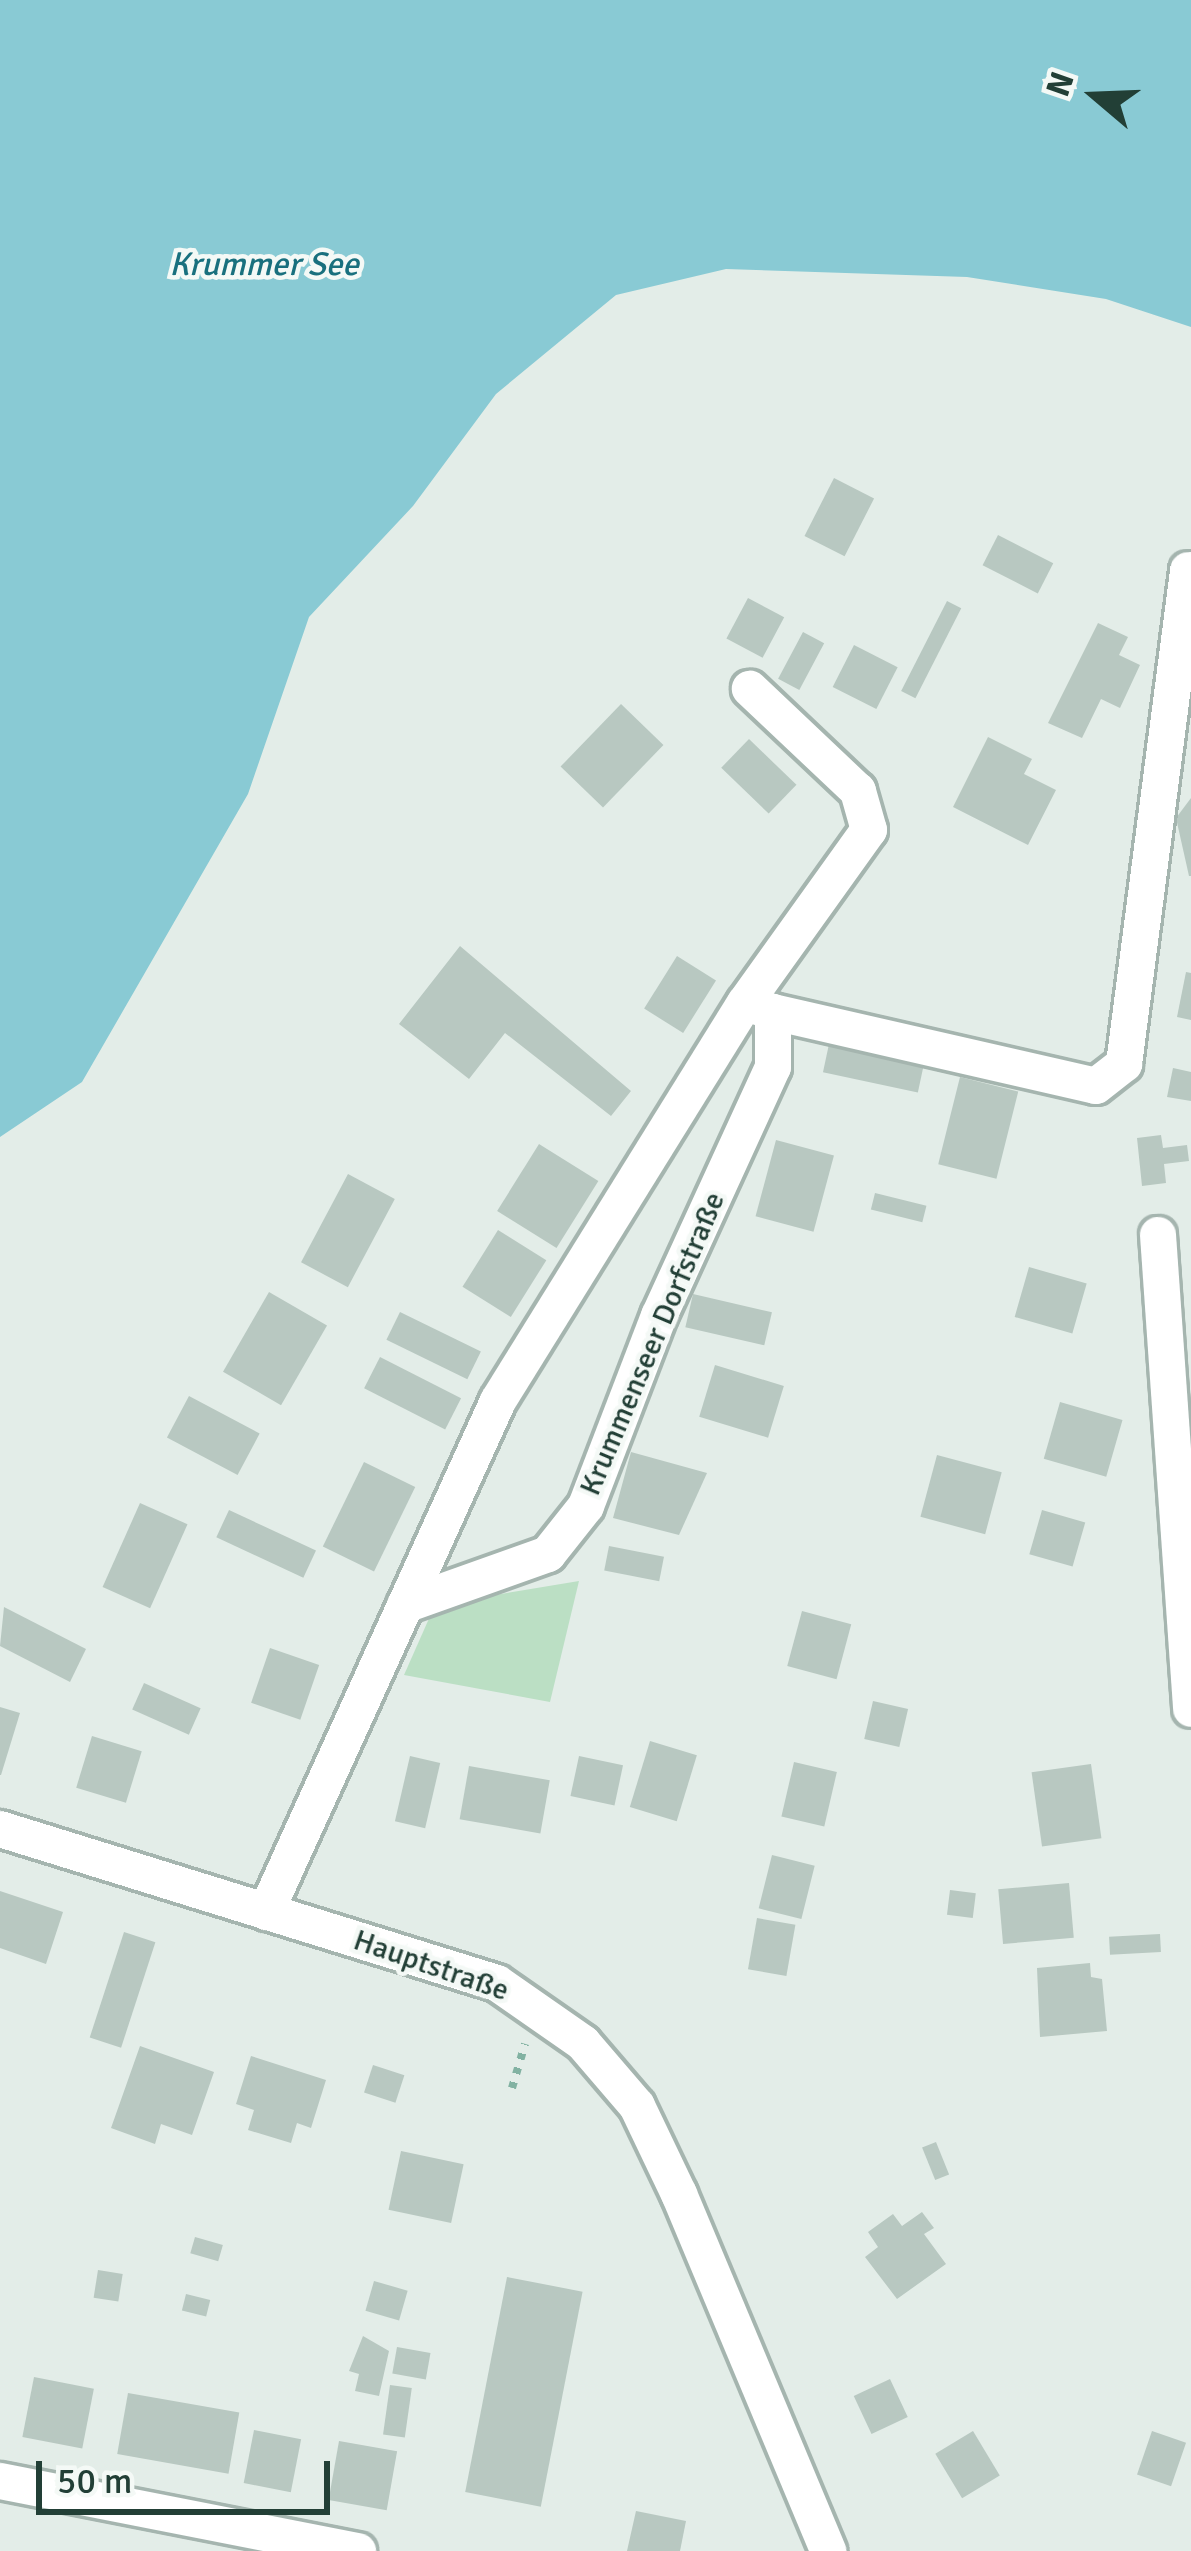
<!DOCTYPE html>
<meta charset="utf-8">
<style>
body{margin:0}
#map{position:relative;width:1191px;height:2551px;overflow:hidden;background:#e3ede8;font-family:Signika,sans-serif}
div>[style]{position:absolute}
[style*='--x']{left:calc(var(--x)*1px);top:calc(var(--y)*1px);width:calc(var(--w)*1px);rotate:calc(var(--a)*1deg)}
.green>*{inset:0;background:#bbdfc4}
.water>*{inset:0;background:#89cad4}
.building>*{inset:0;background:#b8c8c1;transform-origin:0 0}
.path>*{height:8px;margin-top:-4px;transform-origin:0;background:repeating-linear-gradient(90deg,#82b2a2 0 6px,transparent 0 15px)}
.roads{filter:drop-shadow(3px 0 #a5b5af) drop-shadow(-3px 0 #a5b5af) drop-shadow(0 3px #a5b5af) drop-shadow(0 -3px #a5b5af)}
.minor>*{height:36px;margin:-18px;padding:0 18px;transform-origin:18px;border-radius:18px;background:#fff}
span{translate:-50% -50%;white-space:nowrap;text-align:center;line-height:1.15;-webkit-text-stroke:9px #f4f9f6;paint-order:stroke}
.street-label{font-size:30px;color:#223f36}
.water-label{font-size:33px;color:#19707e;font-style:italic}
.north{position:absolute;left:1035px;top:36px;width:120px;height:120px;-webkit-text-stroke:9px #f4f9f6;paint-order:stroke;rotate:289deg;font-size:33px;font-weight:700;line-height:48px;text-align:center;color:#223f36}
.north::after{content:'';display:block;margin:auto;width:42px;height:54px;background:#223f36;clip-path:polygon(50% 0,100% 100%,50% 72%,0 100%)}
.scale{position:absolute;left:36px;top:2461px;width:294px;height:54px;box-sizing:border-box;border:6px solid #223f36;border-top:0;padding-left:15px;font-size:36px;line-height:42px;white-space:nowrap;color:#223f36;-webkit-text-stroke:9px #f4f9f6;paint-order:stroke}
</style>
<div id="map">
<div class="green">
<i style="clip-path:polygon(579px 1581px,550px 1702px,404px 1675px,435px 1605px)"></i>
</div>
<div class="water">
<i style="clip-path:polygon(0 0,1191px 0,1191px 327px,1106px 299px,967px 277px,726px 269px,616px 295px,496px 394px,413px 506px,309px 617px,248px 794px,82px 1082px,0 1137px)"></i>
</div>
<div class="building">
<i style="left:834px;top:478px;width:45px;height:65px;rotate:27deg"></i>
<i style="left:998px;top:535px;width:62px;height:34px;rotate:27deg"></i>
<i style="left:748px;top:598px;width:41px;height:46px;rotate:28deg"></i>
<i style="left:947px;top:601px;width:16px;height:101px;rotate:27deg"></i>
<i style="clip-path:polygon(1098px 623px,1128px 637px,1119px 655px,1140px 665px,1120px 708px,1101px 699px,1082px 738px,1048px 723px)"></i>
<i style="left:803px;top:632px;width:24px;height:53px;rotate:28deg"></i>
<i style="left:854px;top:645px;width:49px;height:47px;rotate:27deg"></i>
<i style="left:621px;top:704px;width:59px;height:87px;rotate:44deg"></i>
<i style="clip-path:polygon(988px 737px,1032px 759px,1024px 774px,1056px 790px,1028px 845px,953px 807px)"></i>
<i style="left:749px;top:739px;width:66px;height:40px;rotate:44deg"></i>
<i style="clip-path:polygon(1191px 798px,1191px 876px,1189px 876px,1176px 818px)"></i>
<i style="clip-path:polygon(460px 946px,631px 1091px,611px 1116px,505px 1033px,469px 1079px,399px 1024px)"></i>
<i style="left:677px;top:956px;width:46px;height:62px;rotate:32deg"></i>
<i style="clip-path:polygon(1186px 972px,1191px 973px,1191px 1020px,1177px 1017px)"></i>
<i style="left:829px;top:1044px;width:97px;height:29px;rotate:12deg"></i>
<i style="clip-path:polygon(1173px 1068px,1191px 1072px,1191px 1101px,1167px 1097px)"></i>
<i style="left:960px;top:1077px;width:60px;height:90px;rotate:14deg"></i>
<i style="clip-path:polygon(1161px 1135px,1163px 1148px,1187px 1145px,1189px 1161px,1164px 1164px,1166px 1183px,1142px 1186px,1137px 1138px)"></i>
<i style="left:776px;top:1140px;width:60px;height:79px;rotate:15deg"></i>
<i style="left:539px;top:1144px;width:70px;height:79px;rotate:32deg"></i>
<i style="left:348px;top:1174px;width:53px;height:100px;rotate:28deg"></i>
<i style="left:875px;top:1193px;width:53px;height:17px;rotate:14deg"></i>
<i style="left:498px;top:1230px;width:57px;height:67px;rotate:32deg"></i>
<i style="left:1029px;top:1267px;width:60px;height:52px;rotate:16deg"></i>
<i style="left:269px;top:1292px;width:67px;height:92px;rotate:30deg"></i>
<i style="left:693px;top:1294px;width:81px;height:34px;rotate:13deg"></i>
<i style="left:400px;top:1312px;width:90px;height:31px;rotate:26deg"></i>
<i style="left:380px;top:1357px;width:91px;height:35px;rotate:27deg"></i>
<i style="left:715px;top:1365px;width:72px;height:54px;rotate:17deg"></i>
<i style="left:189px;top:1396px;width:80px;height:47px;rotate:28deg"></i>
<i style="left:1060px;top:1402px;width:65px;height:59px;rotate:16deg"></i>
<i style="clip-path:polygon(631px 1452px,707px 1473px,679px 1535px,613px 1518px)"></i>
<i style="left:937px;top:1455px;width:67px;height:64px;rotate:15deg"></i>
<i style="left:364px;top:1462px;width:57px;height:94px;rotate:26deg"></i>
<i style="left:140px;top:1503px;width:52px;height:92px;rotate:24deg"></i>
<i style="left:229px;top:1510px;width:96px;height:30px;rotate:25deg"></i>
<i style="left:1042px;top:1510px;width:45px;height:46px;rotate:16deg"></i>
<i style="left:609px;top:1546px;width:56px;height:25px;rotate:11deg"></i>
<i style="clip-path:polygon(4px 1607px,86px 1649px,70px 1682px,0 1646px)"></i>
<i style="left:802px;top:1611px;width:51px;height:57px;rotate:15deg"></i>
<i style="left:270px;top:1648px;width:52px;height:58px;rotate:19deg"></i>
<i style="left:144px;top:1683px;width:62px;height:29px;rotate:24deg"></i>
<i style="left:873px;top:1701px;width:36px;height:39px;rotate:13deg"></i>
<i style="clip-path:polygon(0 1707px,20px 1713px,1px 1775px,0 1775px)"></i>
<i style="left:92px;top:1736px;width:52px;height:54px;rotate:17deg"></i>
<i style="left:650px;top:1741px;width:49px;height:69px;rotate:17deg"></i>
<i style="left:410px;top:1756px;width:31px;height:67px;rotate:13deg"></i>
<i style="left:579px;top:1756px;width:45px;height:41px;rotate:12deg"></i>
<i style="left:794px;top:1762px;width:44px;height:56px;rotate:13deg"></i>
<i style="left:1091px;top:1764px;width:75px;height:60px;rotate:82deg"></i>
<i style="left:469px;top:1766px;width:82px;height:54px;rotate:10deg"></i>
<i style="left:772px;top:1855px;width:44px;height:55px;rotate:14deg"></i>
<i style="left:1069px;top:1883px;width:55px;height:71px;rotate:85deg"></i>
<i style="left:950px;top:1890px;width:26px;height:25px;rotate:7deg"></i>
<i style="clip-path:polygon(0 1891px,63px 1912px,46px 1964px,0 1948px)"></i>
<i style="left:757px;top:1918px;width:39px;height:52px;rotate:10deg"></i>
<i style="left:124px;top:1932px;width:33px;height:111px;rotate:18deg"></i>
<i style="left:1160px;top:1934px;width:18px;height:51px;rotate:87deg"></i>
<i style="clip-path:polygon(1090px 1963px,1091px 1977px,1102px 1979px,1107px 2031px,1040px 2037px,1037px 1968px)"></i>
<i style="clip-path:polygon(140px 2046px,214px 2072px,192px 2135px,161px 2124px,155px 2144px,111px 2128px)"></i>
<i style="clip-path:polygon(251px 2056px,326px 2080px,311px 2128px,297px 2123px,291px 2143px,248px 2130px,254px 2110px,236px 2104px)"></i>
<i style="left:373px;top:2065px;width:33px;height:29px;rotate:18deg"></i>
<i style="left:936px;top:2142px;width:35px;height:15px;rotate:68deg"></i>
<i style="left:401px;top:2151px;width:64px;height:60px;rotate:12deg"></i>
<i style="clip-path:polygon(922px 2212px,934px 2228px,924px 2234px,946px 2264px,897px 2299px,865px 2257px,878px 2247px,868px 2232px,893px 2214px,902px 2226px)"></i>
<i style="left:195px;top:2237px;width:29px;height:17px;rotate:16deg"></i>
<i style="left:98px;top:2270px;width:25px;height:28px;rotate:9deg"></i>
<i style="left:507px;top:2277px;width:77px;height:219px;rotate:11deg"></i>
<i style="left:374px;top:2281px;width:35px;height:31px;rotate:16deg"></i>
<i style="left:186px;top:2294px;width:25px;height:17px;rotate:14deg"></i>
<i style="clip-path:polygon(363px 2336px,389px 2351px,379px 2396px,355px 2391px,359px 2374px,349px 2371px)"></i>
<i style="left:397px;top:2347px;width:34px;height:27px;rotate:10deg"></i>
<i style="left:34px;top:2377px;width:61px;height:61px;rotate:11deg"></i>
<i style="left:890px;top:2379px;width:42px;height:40px;rotate:65deg"></i>
<i style="left:390px;top:2385px;width:22px;height:50px;rotate:8deg"></i>
<i style="left:128px;top:2393px;width:113px;height:62px;rotate:10deg"></i>
<i style="left:254px;top:2430px;width:48px;height:54px;rotate:11deg"></i>
<i style="left:973px;top:2431px;width:52px;height:44px;rotate:59deg"></i>
<i style="left:1152px;top:2431px;width:36px;height:46px;rotate:19deg"></i>
<i style="left:339px;top:2441px;width:59px;height:60px;rotate:10deg"></i>
<i style="clip-path:polygon(636px 2511px,686px 2521px,680px 2551px,627px 2551px)"></i>
</div>
<div class="path">
<i style="--x:512;--y:2088;--w:46;--a:-73.5"></i>
</div>
<div class="roads">
<div class="minor">
<i style="--x:773;--y:1012;--w:331;--a:12.9"></i>
<i style="--x:1096;--y:1086;--w:36;--a:-38"></i>
<i style="--x:1124;--y:1064;--w:498;--a:-82.6"></i>
<i style="--x:1158;--y:1235;--w:475;--a:86"></i>
<i style="--x:405;--y:1605;--w:152;--a:-19.6"></i>
<i style="--x:548;--y:1554;--w:61;--a:-51.6"></i>
<i style="--x:586;--y:1506;--w:204;--a:-69"></i>
<i style="--x:659;--y:1316;--w:274;--a:-65.4"></i>
<i style="--x:773;--y:1067;--w:55;--a:-90"></i>
<i style="--x:773;--y:1012;--w:19;--a:-162"></i>
<i style="--x:0;--y:1829;--w:520;--a:17.22"></i>
<i style="--x:497;--y:1983;--w:105;--a:34.9"></i>
<i style="--x:583;--y:2043;--w:83;--a:49.4"></i>
<i style="--x:637;--y:2106;--w:98;--a:64.5"></i>
<i style="--x:679;--y:2194;--w:387;--a:67.3"></i>
<i style="--x:266;--y:1912;--w:561;--a:-65.58"></i>
<i style="--x:498;--y:1401;--w:468;--a:-58.2"></i>
<i style="--x:745;--y:1003;--w:213;--a:-54.4"></i>
<i style="--x:869;--y:830;--w:41;--a:-105.8"></i>
<i style="--x:858;--y:791;--w:149;--a:-136.6"></i>
<i style="--x:0;--y:2481;--w:365;--a:11.1"></i>
</div>
</div>
<div class="street-label">
<span style="left:653px;top:1344px;rotate:-67deg">Krummenseer Dorfstraße</span>
<span style="left:431px;top:1966px;rotate:19deg">Hauptstraße</span>
</div>
<div class="water-label">
<span style="left:264px;top:265px">Krummer See</span>
</div>
<div class="north">N</div>
<div class="scale">50 m</div>
</div>
